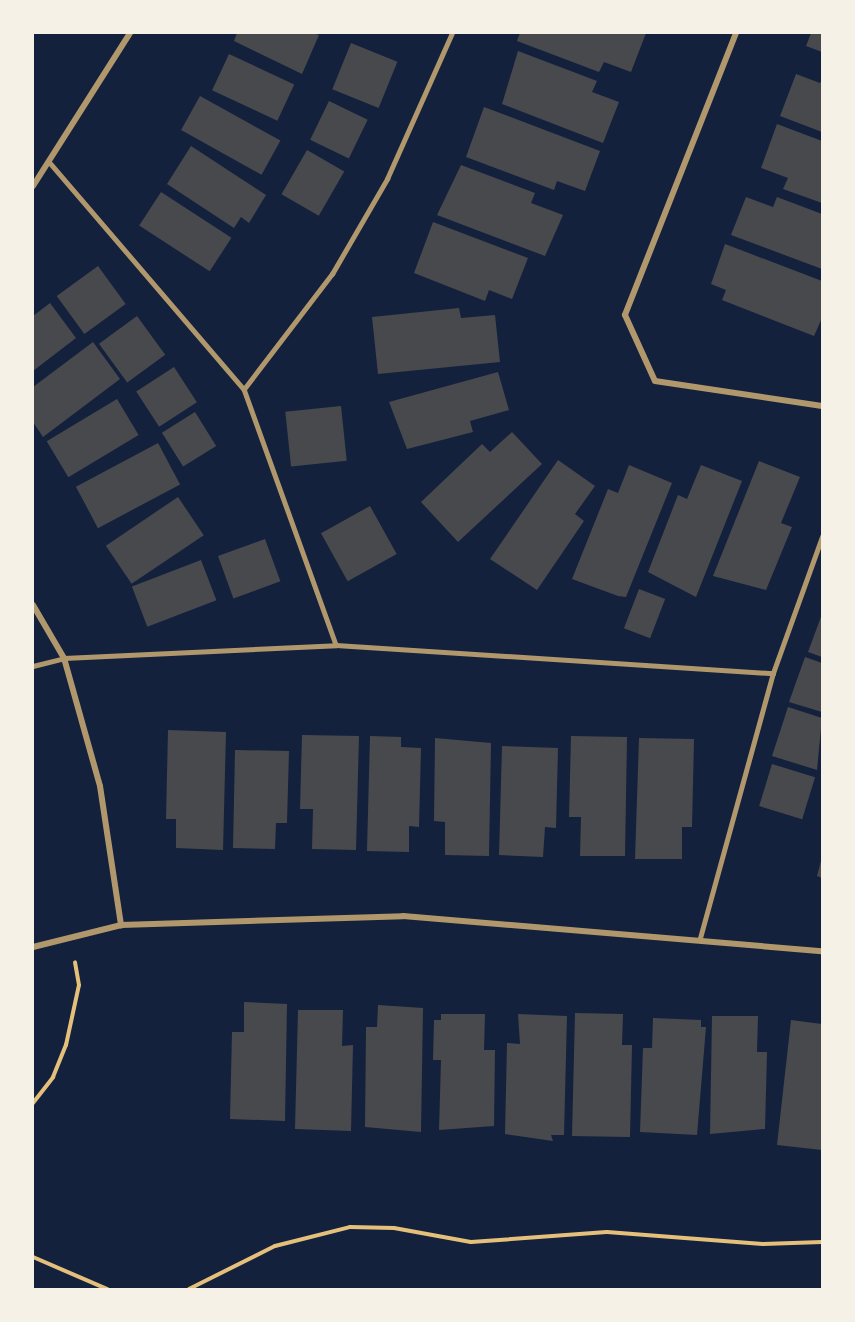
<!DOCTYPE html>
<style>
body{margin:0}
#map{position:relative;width:855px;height:1322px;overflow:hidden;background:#14213d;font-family:Arial,sans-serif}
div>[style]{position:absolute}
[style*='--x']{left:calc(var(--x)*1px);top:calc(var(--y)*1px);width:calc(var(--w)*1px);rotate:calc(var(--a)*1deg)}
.building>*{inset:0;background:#48494c;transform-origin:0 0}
.path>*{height:4px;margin:-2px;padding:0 2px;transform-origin:2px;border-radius:2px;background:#e5c07b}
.service>*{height:4.5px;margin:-2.25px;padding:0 2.25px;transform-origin:2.25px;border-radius:2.25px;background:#b1986c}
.minor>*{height:6px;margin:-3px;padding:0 3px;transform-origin:3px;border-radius:3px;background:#b1986c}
span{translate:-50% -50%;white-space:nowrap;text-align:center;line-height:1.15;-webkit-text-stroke:6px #f6f1e7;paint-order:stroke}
.frame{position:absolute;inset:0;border:34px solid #f6f1e7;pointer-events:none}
</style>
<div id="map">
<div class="building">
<i style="clip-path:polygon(237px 33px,313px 33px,319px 35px,302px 74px,234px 41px)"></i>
<i style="clip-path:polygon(520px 33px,646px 33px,631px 72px,604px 62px,599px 72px,517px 41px)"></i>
<i style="clip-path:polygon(811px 33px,822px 33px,822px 52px,806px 46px)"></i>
<i style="left:351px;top:43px;width:50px;height:50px;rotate:22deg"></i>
<i style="clip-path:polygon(518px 51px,597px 81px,592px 92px,619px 102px,603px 143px,502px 104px)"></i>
<i style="left:229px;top:54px;width:72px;height:40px;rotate:25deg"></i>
<i style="clip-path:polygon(796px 74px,820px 83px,822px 79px,822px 132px,780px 116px)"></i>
<i style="left:200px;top:96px;width:92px;height:39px;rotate:29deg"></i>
<i style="left:329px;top:101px;width:43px;height:43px;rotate:26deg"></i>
<i style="clip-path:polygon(484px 107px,600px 151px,585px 191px,557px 181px,554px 190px,466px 157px)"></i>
<i style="clip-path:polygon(777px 124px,822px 141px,822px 203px,783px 189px,788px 178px,761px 168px)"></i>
<i style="clip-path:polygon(191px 146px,266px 195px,249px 223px,241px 217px,234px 228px,167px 184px)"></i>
<i style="left:307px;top:150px;width:43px;height:51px;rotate:30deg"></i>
<i style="clip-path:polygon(461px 165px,535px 193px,531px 203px,563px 215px,545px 256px,437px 215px)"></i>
<i style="left:161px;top:192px;width:84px;height:40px;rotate:33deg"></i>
<i style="clip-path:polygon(746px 197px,773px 207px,777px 197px,822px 214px,822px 269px,731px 235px)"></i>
<i style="clip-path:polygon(433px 222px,528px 258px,512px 299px,489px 290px,485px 301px,414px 273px)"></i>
<i style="clip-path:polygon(725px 244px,822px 281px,822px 318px,814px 336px,722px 300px,726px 290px,711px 284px)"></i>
<i style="left:98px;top:266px;width:47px;height:51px;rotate:54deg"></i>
<i style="clip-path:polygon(50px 303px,76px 338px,33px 371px,33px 316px)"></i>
<i style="clip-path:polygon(459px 308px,461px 318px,495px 315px,500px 362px,378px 374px,372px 317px)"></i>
<i style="left:137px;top:316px;width:48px;height:47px;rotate:54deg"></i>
<i style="clip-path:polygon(93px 342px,120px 379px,43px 437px,33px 422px,33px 387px)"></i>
<i style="left:174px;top:367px;width:42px;height:45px;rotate:57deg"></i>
<i style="clip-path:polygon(498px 372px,509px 410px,470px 421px,473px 432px,407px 449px,389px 402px)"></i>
<i style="left:117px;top:399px;width:42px;height:82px;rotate:59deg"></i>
<i style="left:341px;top:406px;width:55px;height:56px;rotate:84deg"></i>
<i style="left:195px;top:412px;width:40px;height:39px;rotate:58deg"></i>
<i style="clip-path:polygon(512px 432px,542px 464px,458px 542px,421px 502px,482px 444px,490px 452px)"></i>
<i style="left:158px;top:443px;width:47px;height:93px;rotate:62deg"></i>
<i style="clip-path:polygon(558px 460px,595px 486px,575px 514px,584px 521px,537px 590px,490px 559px)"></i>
<i style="clip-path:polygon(759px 461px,800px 477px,781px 523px,792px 527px,766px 590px,713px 576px)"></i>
<i style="clip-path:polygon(629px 465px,672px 483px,626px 597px,618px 596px,572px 579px,608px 489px,618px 493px)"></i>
<i style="clip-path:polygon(701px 465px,742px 481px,696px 597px,648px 572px,678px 495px,687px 499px)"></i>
<i style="left:178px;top:497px;width:46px;height:87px;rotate:56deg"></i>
<i style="left:370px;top:506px;width:55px;height:56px;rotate:61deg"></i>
<i style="left:265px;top:539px;width:45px;height:50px;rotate:70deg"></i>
<i style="left:201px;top:560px;width:43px;height:74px;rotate:69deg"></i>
<i style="left:639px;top:589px;width:28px;height:42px;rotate:21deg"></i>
<i style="clip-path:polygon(822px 614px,822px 657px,808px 652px)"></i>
<i style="clip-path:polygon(805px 657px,822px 663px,822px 712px,789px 702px)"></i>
<i style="clip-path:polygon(788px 707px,822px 718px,817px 770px,772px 756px)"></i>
<i style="clip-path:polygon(168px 730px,226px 732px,223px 850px,176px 848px,176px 819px,166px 819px)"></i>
<i style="clip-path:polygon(302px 735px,359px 736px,356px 850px,312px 849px,313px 809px,300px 809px)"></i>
<i style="clip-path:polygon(370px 736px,401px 737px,401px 747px,421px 748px,419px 827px,409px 826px,409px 852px,367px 851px)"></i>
<i style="clip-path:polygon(571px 736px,627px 737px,625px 856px,580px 856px,581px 817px,569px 817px)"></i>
<i style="clip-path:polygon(435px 738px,491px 743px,489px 856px,445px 855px,445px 822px,434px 821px)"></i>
<i style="clip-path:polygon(639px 738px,694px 739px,692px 827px,682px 827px,682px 859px,635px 859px)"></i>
<i style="clip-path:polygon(502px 746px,558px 748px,556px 828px,545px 827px,543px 857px,499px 855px)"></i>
<i style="clip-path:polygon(235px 750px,289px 751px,287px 823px,276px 823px,275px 849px,233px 848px)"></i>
<i style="left:772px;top:764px;width:45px;height:44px;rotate:17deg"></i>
<i style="clip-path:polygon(821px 861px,822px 861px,822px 878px,817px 876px)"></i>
<i style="clip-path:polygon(244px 1002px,287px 1004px,285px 1121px,230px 1119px,232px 1032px,244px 1032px)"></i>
<i style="clip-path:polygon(378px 1005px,423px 1008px,421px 1132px,365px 1127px,366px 1027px,377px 1027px)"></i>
<i style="clip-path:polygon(298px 1010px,343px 1010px,342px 1046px,353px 1045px,351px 1131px,295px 1129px)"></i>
<i style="clip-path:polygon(575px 1013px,623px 1014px,622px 1045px,632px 1045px,630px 1137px,572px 1136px)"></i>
<i style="clip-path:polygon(441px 1014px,485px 1014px,484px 1050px,495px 1050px,494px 1126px,439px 1130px,441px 1060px,433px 1060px,434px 1020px,441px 1020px)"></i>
<i style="clip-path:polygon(518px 1014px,567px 1016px,564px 1135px,551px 1135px,553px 1141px,505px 1134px,507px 1043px,520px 1044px)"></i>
<i style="clip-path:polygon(712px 1016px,758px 1016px,757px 1052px,767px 1052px,765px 1129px,710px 1134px)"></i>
<i style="clip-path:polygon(653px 1018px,701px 1020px,701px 1027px,706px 1027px,697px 1135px,640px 1132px,643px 1048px,652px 1048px)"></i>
<i style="clip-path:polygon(791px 1020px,822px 1024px,822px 1150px,777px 1145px)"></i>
</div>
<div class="path">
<i style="--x:33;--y:1103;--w:33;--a:-52"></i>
<i style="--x:53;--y:1077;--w:35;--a:-68"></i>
<i style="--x:66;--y:1045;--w:61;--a:-77.8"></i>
<i style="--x:79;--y:985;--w:23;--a:-100"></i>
<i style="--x:33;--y:1257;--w:81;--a:23.4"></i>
<i style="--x:189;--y:1289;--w:96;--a:-26.6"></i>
<i style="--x:275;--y:1246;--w:77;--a:-14.2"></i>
<i style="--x:350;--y:1227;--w:44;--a:1.3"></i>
<i style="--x:394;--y:1228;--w:78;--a:10.3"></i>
<i style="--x:471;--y:1242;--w:136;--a:-4.2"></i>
<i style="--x:607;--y:1232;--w:156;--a:4.4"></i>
<i style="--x:763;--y:1244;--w:59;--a:-1.9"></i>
</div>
<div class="service">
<i style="--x:51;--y:164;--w:296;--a:49.4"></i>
<i style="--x:244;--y:389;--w:272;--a:70.2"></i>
<i style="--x:244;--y:389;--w:145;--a:-52.6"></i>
<i style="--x:332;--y:274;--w:110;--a:-59.9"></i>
<i style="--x:387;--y:179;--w:160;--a:-66"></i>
<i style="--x:33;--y:666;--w:32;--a:-14"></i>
<i style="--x:64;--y:658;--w:272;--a:-2.7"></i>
<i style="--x:336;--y:645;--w:438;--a:3.7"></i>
<i style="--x:700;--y:938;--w:275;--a:-74.6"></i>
<i style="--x:773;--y:673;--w:145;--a:-70.2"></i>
</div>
<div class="minor">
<i style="--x:736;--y:33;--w:303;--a:111.5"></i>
<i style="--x:625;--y:315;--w:72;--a:65.6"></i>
<i style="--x:655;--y:381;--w:169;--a:8.5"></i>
<i style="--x:33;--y:186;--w:181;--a:-57.6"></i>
<i style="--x:33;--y:605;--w:61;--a:59.7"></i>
<i style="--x:64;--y:658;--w:133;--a:74.3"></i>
<i style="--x:100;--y:786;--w:141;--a:81.4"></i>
<i style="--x:33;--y:947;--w:91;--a:-14"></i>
<i style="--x:121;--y:925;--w:282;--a:-1.8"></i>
<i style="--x:403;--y:916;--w:420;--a:4.8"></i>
</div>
<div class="frame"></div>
</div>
